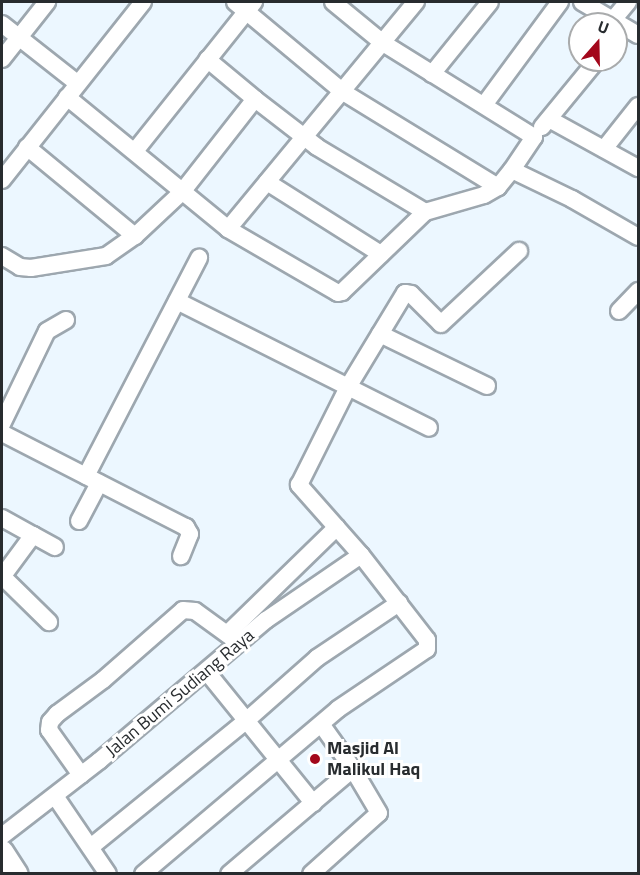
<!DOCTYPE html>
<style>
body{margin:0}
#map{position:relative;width:640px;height:875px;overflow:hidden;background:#ecf7ff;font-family:"Titillium Web",sans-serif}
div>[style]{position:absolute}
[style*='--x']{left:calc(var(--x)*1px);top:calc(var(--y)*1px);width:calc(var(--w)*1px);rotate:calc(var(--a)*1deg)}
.roads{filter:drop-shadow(2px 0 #9da7af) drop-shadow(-2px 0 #9da7af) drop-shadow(0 2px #9da7af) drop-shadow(0 -2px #9da7af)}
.minor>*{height:16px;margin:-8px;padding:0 8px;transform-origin:8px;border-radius:8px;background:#fff}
.major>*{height:21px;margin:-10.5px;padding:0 10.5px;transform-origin:10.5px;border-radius:10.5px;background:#fff}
.dots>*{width:16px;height:16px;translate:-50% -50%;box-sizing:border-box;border:3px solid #fff;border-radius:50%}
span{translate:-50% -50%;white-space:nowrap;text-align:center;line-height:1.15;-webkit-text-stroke:6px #fff;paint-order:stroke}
.street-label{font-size:18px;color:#282c2f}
.poi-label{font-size:18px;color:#282c2f;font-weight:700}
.left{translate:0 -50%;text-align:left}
.frame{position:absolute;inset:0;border:3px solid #282c2f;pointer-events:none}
.north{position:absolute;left:568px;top:12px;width:60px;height:60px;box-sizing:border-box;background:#fff;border:2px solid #a9abac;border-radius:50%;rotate:20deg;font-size:16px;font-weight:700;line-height:24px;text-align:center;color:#282c2f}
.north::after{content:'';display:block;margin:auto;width:21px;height:27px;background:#a3071b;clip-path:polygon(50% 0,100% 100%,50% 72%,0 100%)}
</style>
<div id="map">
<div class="roads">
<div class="minor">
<i style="--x:235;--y:2;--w:141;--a:39.8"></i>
<i style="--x:343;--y:92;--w:182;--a:31.5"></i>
<i style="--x:333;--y:2;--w:65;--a:39.4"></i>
<i style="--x:383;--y:43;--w:178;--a:31.9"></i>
<i style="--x:534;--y:137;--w:40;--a:124"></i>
<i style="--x:582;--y:2;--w:65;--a:30.5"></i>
<i style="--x:612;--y:21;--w:25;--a:-50"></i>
<i style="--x:2;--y:24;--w:95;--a:38.2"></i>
<i style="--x:2;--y:59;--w:73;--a:-51.7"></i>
<i style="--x:432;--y:74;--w:92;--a:-51.1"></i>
<i style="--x:67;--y:97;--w:208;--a:39.3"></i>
<i style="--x:228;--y:229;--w:127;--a:30.2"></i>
<i style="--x:338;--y:293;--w:4;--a:-14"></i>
<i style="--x:342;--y:292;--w:115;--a:-43.9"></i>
<i style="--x:425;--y:212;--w:61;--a:-16.1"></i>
<i style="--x:484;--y:195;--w:16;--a:-30"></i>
<i style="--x:498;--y:187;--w:22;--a:-51"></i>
<i style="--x:512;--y:170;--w:67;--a:25.8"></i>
<i style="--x:572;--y:199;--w:76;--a:29.9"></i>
<i style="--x:255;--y:99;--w:78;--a:37.7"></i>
<i style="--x:317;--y:147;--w:126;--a:31"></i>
<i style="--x:484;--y:105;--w:128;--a:-53.6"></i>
<i style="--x:549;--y:119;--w:102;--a:28.8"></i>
<i style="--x:542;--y:127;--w:87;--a:-50.6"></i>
<i style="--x:27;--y:147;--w:140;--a:39.5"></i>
<i style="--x:604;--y:149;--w:55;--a:-51.7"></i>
<i style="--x:135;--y:151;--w:191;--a:-51.4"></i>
<i style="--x:2;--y:180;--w:227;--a:-51.6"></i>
<i style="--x:267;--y:182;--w:135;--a:32.3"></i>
<i style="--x:228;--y:229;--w:295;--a:-50.4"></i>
<i style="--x:2;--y:256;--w:21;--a:31"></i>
<i style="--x:20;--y:267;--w:11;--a:5"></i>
<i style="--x:31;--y:268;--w:76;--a:-9.1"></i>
<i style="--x:106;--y:256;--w:35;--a:-35"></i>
<i style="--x:135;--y:236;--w:64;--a:-43.1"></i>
<i style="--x:182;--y:192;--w:118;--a:-51.9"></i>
<i style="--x:255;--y:99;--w:62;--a:-140.2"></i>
<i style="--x:177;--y:301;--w:282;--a:26.7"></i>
<i style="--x:619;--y:311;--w:28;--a:-46"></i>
<i style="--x:380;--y:334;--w:119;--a:25.9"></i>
<i style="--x:2;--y:424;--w:103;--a:-64.2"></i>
<i style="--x:47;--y:331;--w:22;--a:-30"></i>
<i style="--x:2;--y:433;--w:207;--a:27.1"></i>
<i style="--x:186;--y:527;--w:8;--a:60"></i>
<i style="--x:190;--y:534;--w:24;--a:112"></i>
<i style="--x:86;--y:476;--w:246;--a:-62.6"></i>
<i style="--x:2;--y:518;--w:35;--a:29"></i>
<i style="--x:33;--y:535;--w:52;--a:126.4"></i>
<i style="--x:79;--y:521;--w:43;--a:-62.2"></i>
<i style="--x:33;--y:535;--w:25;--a:29"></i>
<i style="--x:2;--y:576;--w:66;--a:44.4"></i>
<i style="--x:227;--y:634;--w:153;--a:-44.2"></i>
<i style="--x:207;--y:672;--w:169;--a:51"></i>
<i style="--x:81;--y:775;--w:55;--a:-125.4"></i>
<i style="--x:49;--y:730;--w:8;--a:-83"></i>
<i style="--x:50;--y:722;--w:11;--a:-49"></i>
<i style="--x:57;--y:714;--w:57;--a:-36.5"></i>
<i style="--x:103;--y:680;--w:106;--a:-41.2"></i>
<i style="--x:183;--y:610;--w:12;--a:5"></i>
<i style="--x:195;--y:611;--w:54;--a:36"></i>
<i style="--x:55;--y:796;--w:94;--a:55.8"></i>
<i style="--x:2;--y:836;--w:123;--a:-37.7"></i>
<i style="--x:99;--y:761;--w:219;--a:-40.2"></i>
<i style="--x:266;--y:620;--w:115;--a:-34.4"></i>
<i style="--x:92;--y:846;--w:200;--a:-39.1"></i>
<i style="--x:247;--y:720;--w:94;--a:-41.5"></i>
<i style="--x:317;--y:658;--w:99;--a:-33.9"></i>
<i style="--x:143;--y:874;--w:255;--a:-40.2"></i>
<i style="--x:338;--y:709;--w:107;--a:-34"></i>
<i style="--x:427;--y:649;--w:9;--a:-90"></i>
<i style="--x:427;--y:640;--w:108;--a:-127.8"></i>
<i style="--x:361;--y:555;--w:94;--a:-131.5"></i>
<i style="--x:299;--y:485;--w:110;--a:-63.4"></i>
<i style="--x:348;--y:387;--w:110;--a:-58.8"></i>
<i style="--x:405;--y:293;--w:6;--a:9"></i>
<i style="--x:411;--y:294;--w:42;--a:45"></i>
<i style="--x:441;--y:324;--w:107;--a:-43.1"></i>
<i style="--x:229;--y:874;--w:162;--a:-40.3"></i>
<i style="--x:311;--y:874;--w:91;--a:-41.9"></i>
<i style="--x:379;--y:813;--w:51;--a:-120.6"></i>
<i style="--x:353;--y:769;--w:55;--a:-125.4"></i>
</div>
<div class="major">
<i style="--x:2;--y:851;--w:27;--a:57"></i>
</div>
</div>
<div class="dots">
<i style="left:315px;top:759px;background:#a3071b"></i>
</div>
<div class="street-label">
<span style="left:180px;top:693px;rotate:-40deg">Jalan Bumi Sudiang Raya</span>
</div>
<div class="poi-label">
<span class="left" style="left:327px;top:759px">Masjid Al<br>Malikul Haq</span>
</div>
<div class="frame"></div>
<div class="north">U</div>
</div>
